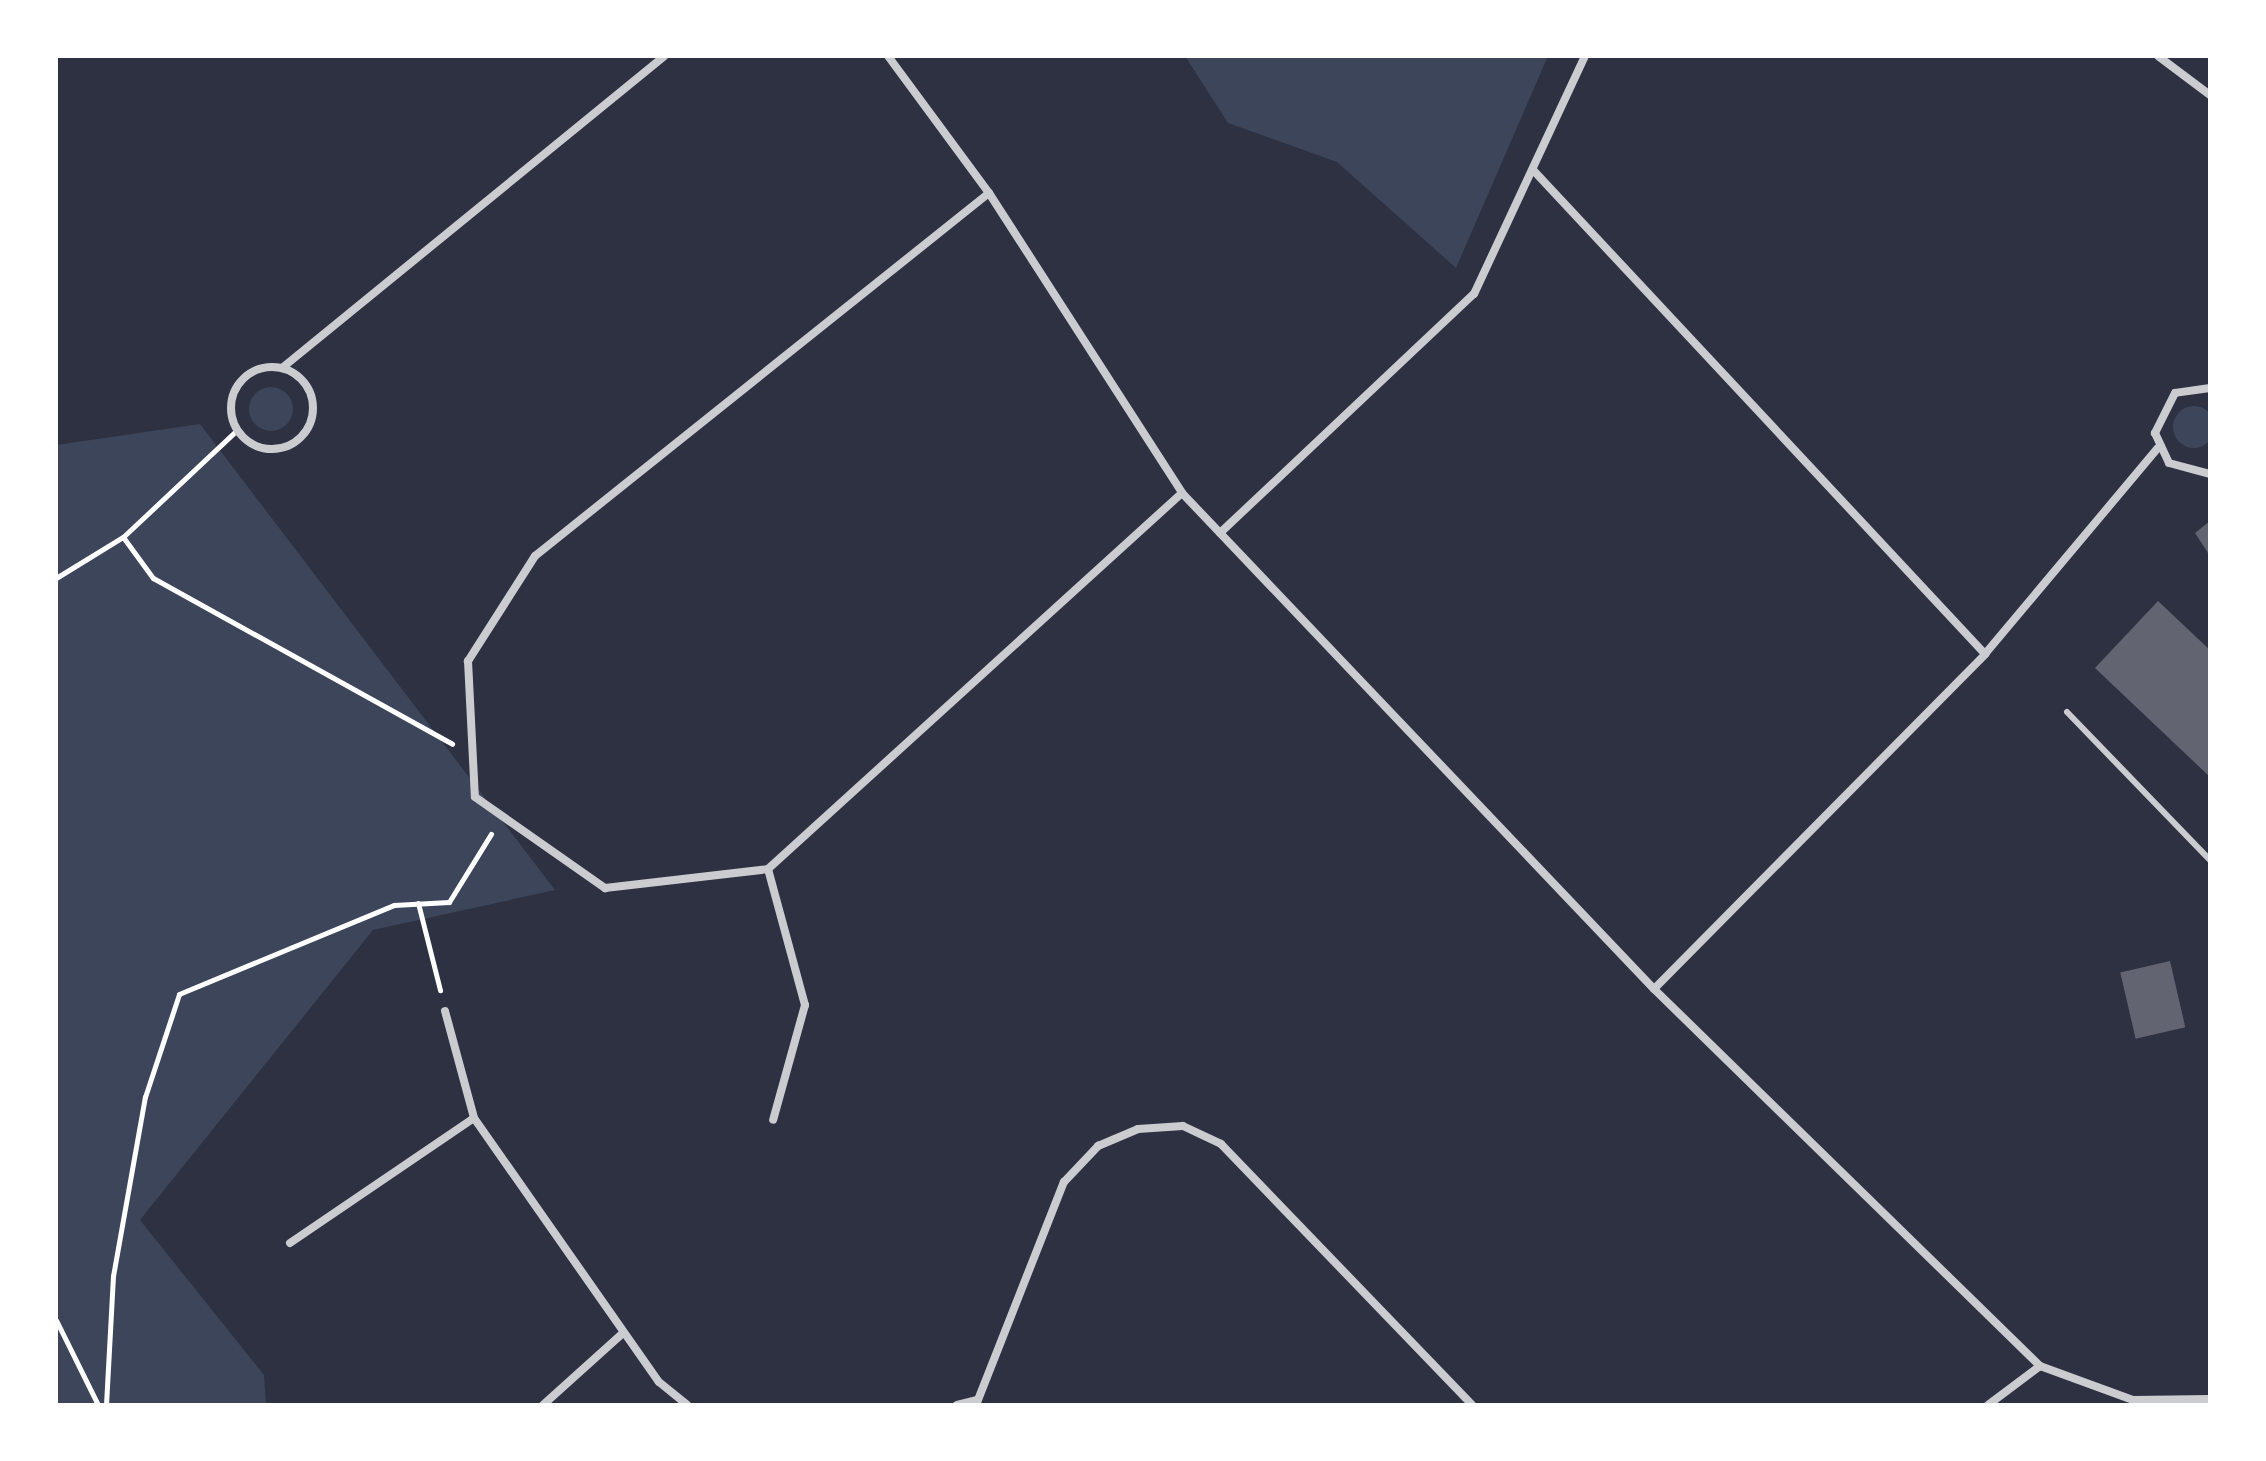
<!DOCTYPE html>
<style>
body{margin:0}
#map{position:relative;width:2266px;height:1461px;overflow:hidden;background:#2d3142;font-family:Poppins,sans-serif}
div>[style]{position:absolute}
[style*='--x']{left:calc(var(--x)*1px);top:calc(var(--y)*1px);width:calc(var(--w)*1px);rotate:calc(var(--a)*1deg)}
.green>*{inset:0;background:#3c4559}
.round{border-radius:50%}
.building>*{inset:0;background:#626471;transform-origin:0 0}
.path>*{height:5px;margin:-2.5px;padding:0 2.5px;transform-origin:2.5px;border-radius:2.5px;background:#fff}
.service>*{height:6px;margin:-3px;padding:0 3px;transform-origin:3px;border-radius:3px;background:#caccd0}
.minor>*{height:8px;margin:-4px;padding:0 4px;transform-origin:4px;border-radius:4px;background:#caccd0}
.minor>.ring{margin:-4px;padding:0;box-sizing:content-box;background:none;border:8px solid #caccd0;border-radius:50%}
span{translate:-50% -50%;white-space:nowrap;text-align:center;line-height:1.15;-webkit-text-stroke:8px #fff;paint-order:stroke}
.frame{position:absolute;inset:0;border:58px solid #fff;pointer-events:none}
</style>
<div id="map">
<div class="green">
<i style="clip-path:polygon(1185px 56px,1548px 56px,1456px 268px,1337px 162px,1228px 123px)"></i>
<i class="round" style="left:249px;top:387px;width:44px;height:44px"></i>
<i class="round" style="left:2173px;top:406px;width:42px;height:42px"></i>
<i style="clip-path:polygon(200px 424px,555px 890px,373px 930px,140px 1220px,264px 1375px,266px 1405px,56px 1405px,56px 445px)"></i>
</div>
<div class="building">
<i style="clip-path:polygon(2210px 521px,2210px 556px,2195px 533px)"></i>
<i style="clip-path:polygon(2158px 601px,2210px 650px,2210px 777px,2095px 668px)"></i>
<i style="left:2170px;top:961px;width:68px;height:51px;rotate:77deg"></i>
</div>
<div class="path">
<i style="--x:123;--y:537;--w:155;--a:-43.2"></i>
<i style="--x:56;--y:578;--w:79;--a:-31.5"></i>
<i style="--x:123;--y:537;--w:51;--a:53.8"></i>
<i style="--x:153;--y:578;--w:342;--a:29"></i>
<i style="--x:418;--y:903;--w:90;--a:75.8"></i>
<i style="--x:56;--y:1320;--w:95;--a:63.7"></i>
<i style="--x:106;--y:1405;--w:129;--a:-86.9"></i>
<i style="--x:113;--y:1276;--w:182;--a:-79.9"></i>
<i style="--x:145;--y:1097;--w:108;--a:-71.7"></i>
<i style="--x:179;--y:994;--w:233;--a:-22.5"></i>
<i style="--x:394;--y:905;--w:55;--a:-3.1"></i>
<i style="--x:449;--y:902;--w:80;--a:-58.3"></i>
</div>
<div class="service">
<i style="--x:2067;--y:712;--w:206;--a:46"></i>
</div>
<div class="minor">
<i style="--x:888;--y:56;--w:170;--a:53.6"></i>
<i style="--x:989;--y:193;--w:357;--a:57.2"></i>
<i style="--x:1182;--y:493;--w:685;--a:46.42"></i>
<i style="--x:1654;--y:989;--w:540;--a:44.32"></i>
<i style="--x:2040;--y:1366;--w:99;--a:20.1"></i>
<i style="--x:2133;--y:1400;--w:77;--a:-0.7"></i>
<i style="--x:2158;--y:56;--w:65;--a:36.9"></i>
<i style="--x:1534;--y:171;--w:661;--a:46.96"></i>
<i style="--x:989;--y:193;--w:581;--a:141.36"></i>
<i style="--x:535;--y:556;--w:125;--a:122.5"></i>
<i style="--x:468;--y:661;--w:136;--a:87.1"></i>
<i style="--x:475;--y:797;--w:159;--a:35"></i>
<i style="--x:605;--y:888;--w:164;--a:-6.6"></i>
<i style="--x:768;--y:869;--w:559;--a:-42.25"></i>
<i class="ring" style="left:231px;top:367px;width:74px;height:74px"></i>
<i style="--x:282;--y:368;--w:493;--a:-39.2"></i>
<i style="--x:2210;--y:388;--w:35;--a:172"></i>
<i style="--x:2175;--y:393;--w:45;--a:116.6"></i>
<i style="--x:2155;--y:433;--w:33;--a:65"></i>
<i style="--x:2169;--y:463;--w:42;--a:15"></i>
<i style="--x:1220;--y:533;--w:349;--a:-43.3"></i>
<i style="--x:1474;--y:294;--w:263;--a:-65"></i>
<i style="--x:768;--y:869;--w:141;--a:74.8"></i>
<i style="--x:805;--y:1005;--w:119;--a:105.5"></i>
<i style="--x:1654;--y:989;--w:471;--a:-45.3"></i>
<i style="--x:1985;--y:654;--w:269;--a:-50"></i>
<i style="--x:445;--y:1011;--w:111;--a:74.8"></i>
<i style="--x:474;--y:1118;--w:322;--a:55"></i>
<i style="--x:659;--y:1382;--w:36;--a:39"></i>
<i style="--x:290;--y:1243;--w:222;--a:-34.2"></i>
<i style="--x:543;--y:1405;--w:108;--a:-42"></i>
<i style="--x:957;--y:1405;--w:21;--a:-14"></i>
<i style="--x:976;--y:1405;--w:240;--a:-68.5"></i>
<i style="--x:1064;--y:1182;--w:50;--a:-46.6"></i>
<i style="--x:1098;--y:1146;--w:43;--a:-23"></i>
<i style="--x:1138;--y:1129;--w:45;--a:-3.8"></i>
<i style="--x:1183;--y:1126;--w:42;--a:25.3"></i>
<i style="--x:1221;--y:1144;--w:362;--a:46.1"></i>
<i style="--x:1988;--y:1405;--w:65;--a:-36.9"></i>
</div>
<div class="frame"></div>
</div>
